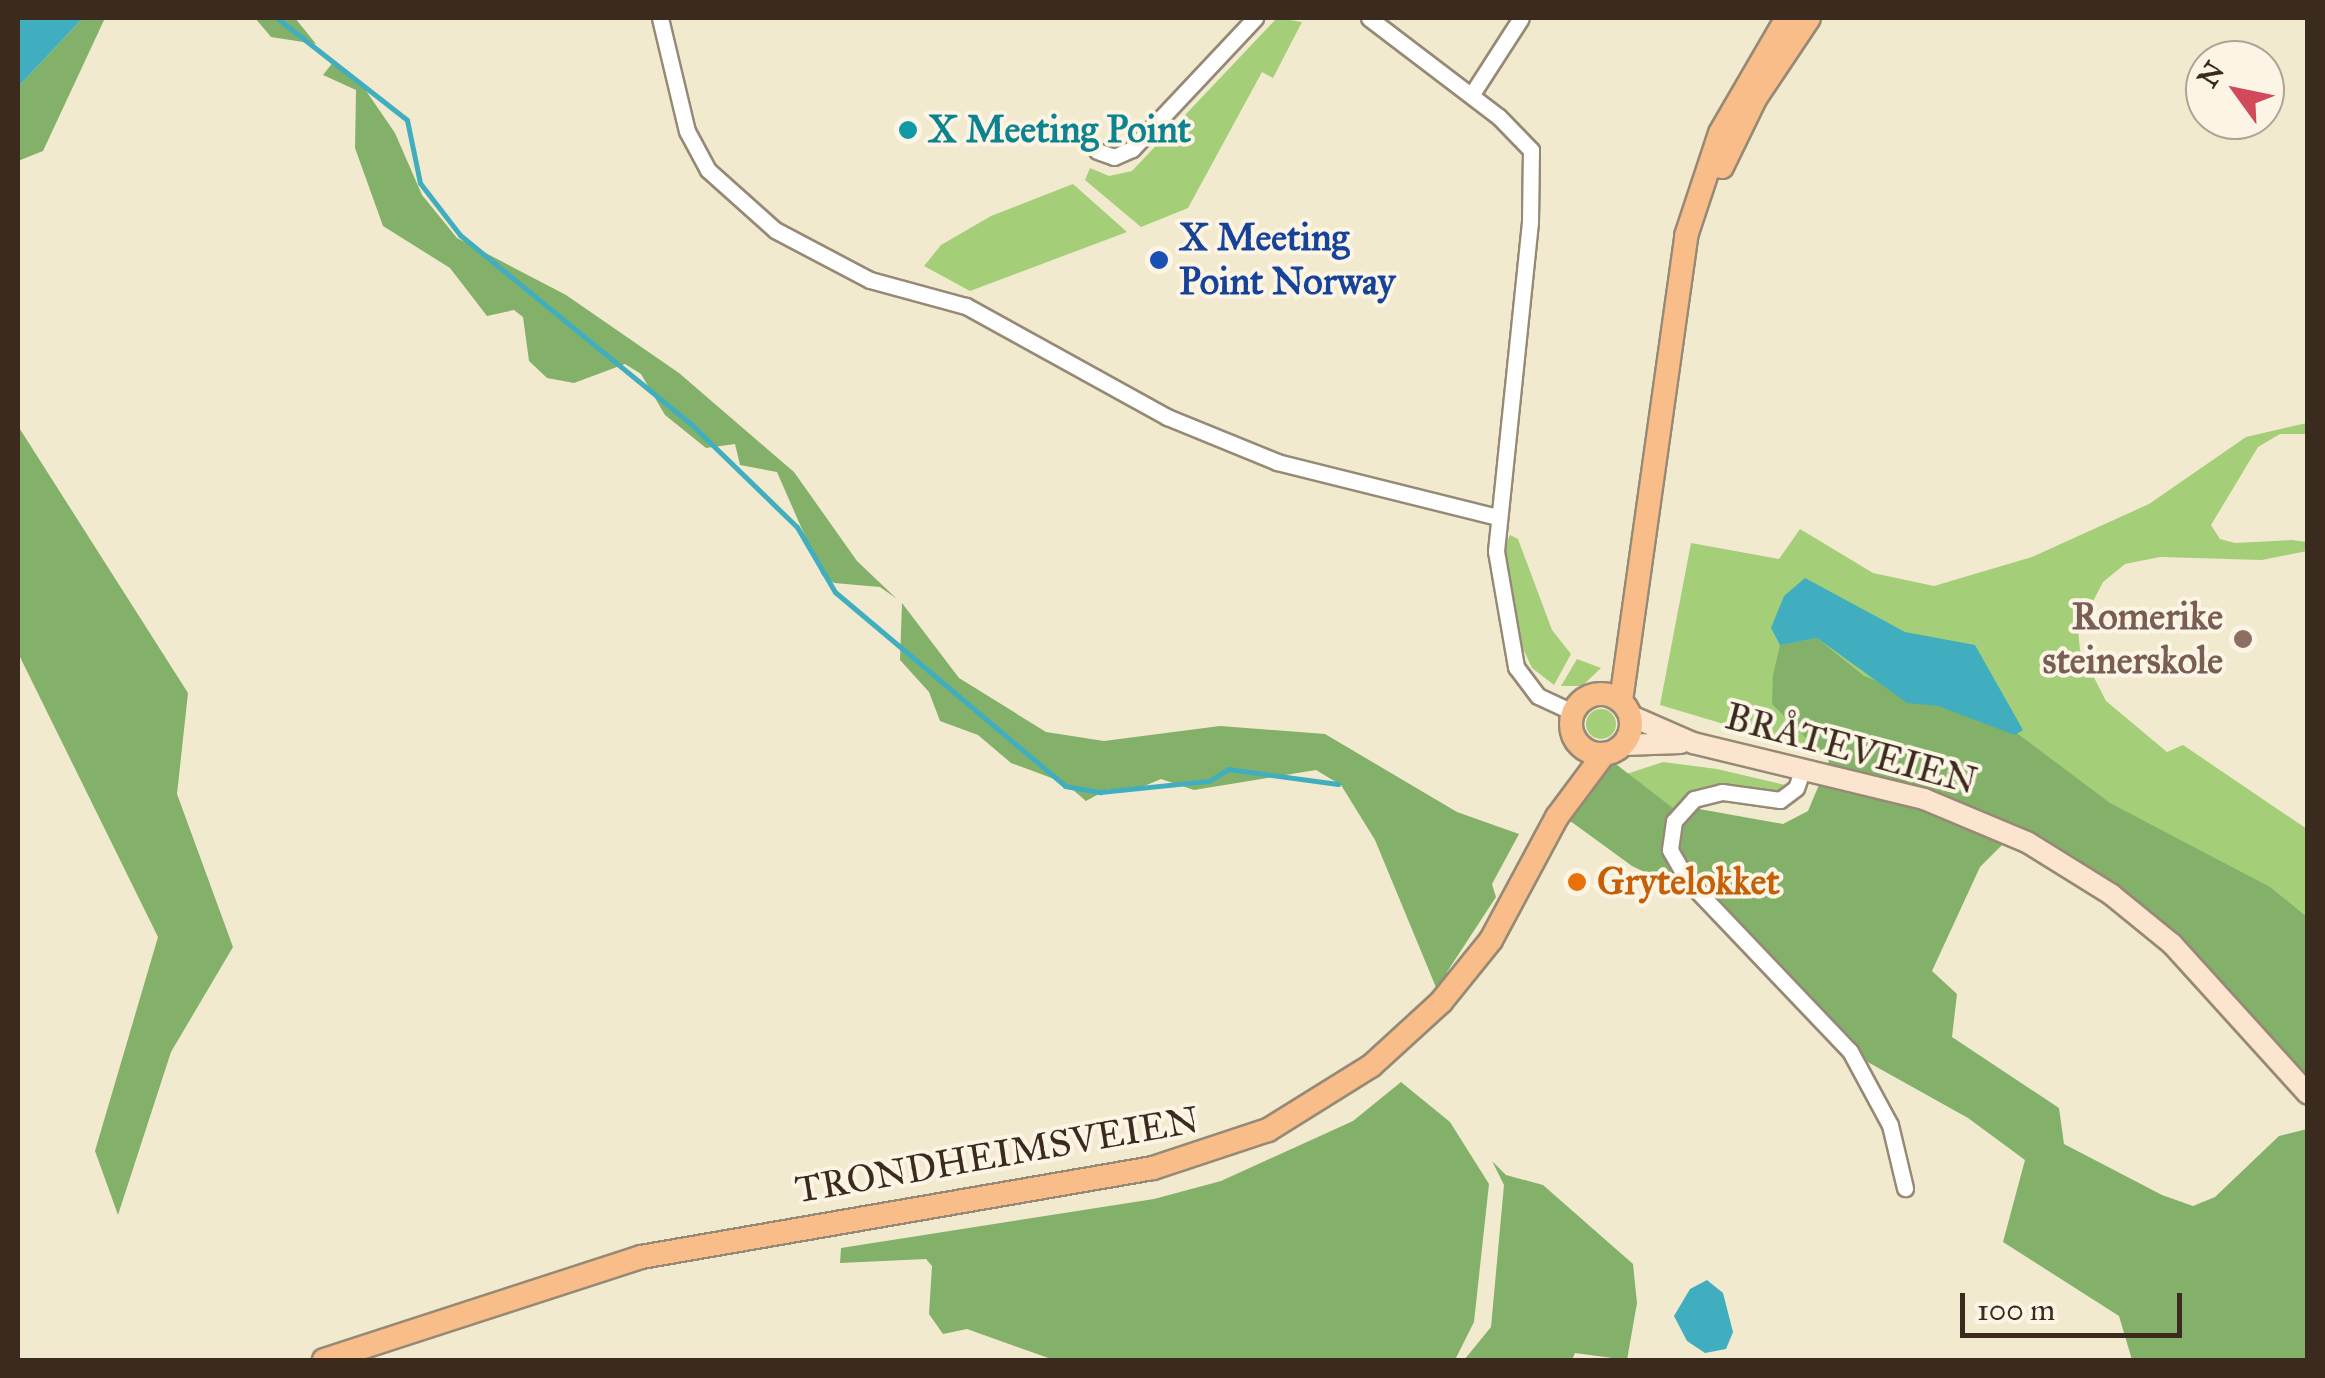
<!DOCTYPE html>
<meta charset="utf-8">
<style>
body{margin:0}
#map{position:relative;width:2325px;height:1378px;overflow:hidden;background:#f1eacf;font-family:"IM FELL Great Primer",serif}
div>[style]{position:absolute}
[style*='--x']{left:calc(var(--x)*1px);top:calc(var(--y)*1px);width:calc(var(--w)*1px);rotate:calc(var(--a)*1deg)}
.green>*{inset:0;background:#a5ce79}
.round{border-radius:50%}
.forest>*{inset:0;background:#84b169}
.water>*{inset:0;background:#40aebe}
.stream>*{height:5px;margin:-2.5px;padding:0 2.5px;transform-origin:2.5px;border-radius:2.5px;background:#40aebe}
.roads{filter:drop-shadow(2px 0 #968a76) drop-shadow(-2px 0 #968a76) drop-shadow(0 2px #968a76) drop-shadow(0 -2px #968a76)}
.street>*{height:15px;margin:-7.5px;padding:0 7.5px;transform-origin:7.5px;border-radius:7.5px;background:#fff}
.secondary>*{height:20px;margin:-10px;padding:0 10px;transform-origin:10px;border-radius:10px;background:#fce5cf}
.primary>*{height:22px;margin:-11px;padding:0 11px;transform-origin:11px;border-radius:11px;background:#f8bd88}
.primary>.ring{margin:-11px;padding:0;box-sizing:content-box;background:none;border:22px solid #f8bd88;border-radius:50%}
.dots>*{width:28px;height:28px;translate:-50% -50%;box-sizing:border-box;border:5px solid #fcf5e5;border-radius:50%}
span{translate:-50% -50%;white-space:nowrap;text-align:center;line-height:1.15;-webkit-text-stroke:8px #fcf5e5;paint-order:stroke}
.culture-label{font-size:38px;color:#0d838f;font-weight:700}
.left{translate:0 -50%;text-align:left}
.transit-label{font-size:38px;color:#164399;font-weight:700}
.education-label{font-size:38px;color:#785e54;font-weight:700}
.right{translate:-100% -50%;text-align:right}
.street-label{font-size:38px;color:#3b2a1e}
.food-label{font-size:38px;color:#c56008;font-weight:700}
.frame{position:absolute;inset:0;border:20px solid #3b2a1e;pointer-events:none}
.north{position:absolute;left:2185px;top:40px;width:100px;height:100px;box-sizing:border-box;background:#fcf5e5;border:2px solid #afa495;border-radius:50%;rotate:303deg;font-size:28px;font-weight:700;line-height:40px;text-align:center;color:#3b2a1e}
.north::after{content:'';display:block;margin:auto;width:35px;height:45px;background:#d1495b;clip-path:polygon(50% 0,100% 100%,50% 72%,0 100%)}
.scale{position:absolute;left:1960px;top:1293px;width:222px;height:45px;box-sizing:border-box;border:5px solid #3b2a1e;border-top:0;padding-left:12px;font-size:30px;line-height:35px;white-space:nowrap;color:#3b2a1e;-webkit-text-stroke:8px #fcf5e5;paint-order:stroke}
</style>
<div id="map">
<div class="green">
<i style="clip-path:polygon(1277px 18px,1302px 22px,1273px 78px,1262px 72px,1188px 208px,1141px 227px,1085px 180px,1090px 168px,1109px 176px,1132px 171px)"></i>
<i style="clip-path:polygon(1073px 184px,1127px 232px,970px 291px,924px 266px,941px 245px,991px 216px)"></i>
<i style="clip-path:polygon(2307px 423px,2307px 434px,2280px 434px,2258px 447px,2211px 525px,2220px 539px,2235px 543px,2292px 540px,2307px 542px,2307px 551px,2262px 560px,2160px 557px,2125px 564px,2103px 582px,2078px 630px,2080px 650px,2106px 701px,2167px 752px,2183px 745px,2307px 829px,2307px 1079px,2180px 934px,1861px 765px,1660px 705px,1691px 543px,1779px 559px,1800px 529px,1873px 573px,1934px 586px,2032px 557px,2149px 504px,2246px 437px)"></i>
<i style="clip-path:polygon(1510px 535px,1518px 539px,1552px 630px,1571px 654px,1554px 685px,1532px 668px,1518px 638px,1504px 548px)"></i>
<i style="clip-path:polygon(1577px 659px,1601px 668px,1582px 686px,1561px 686px)"></i>
<i class="round" style="left:1586px;top:709px;width:30px;height:30px"></i>
<i style="clip-path:polygon(1663px 762px,1717px 769px,1785px 785px,1779px 793px,1688px 797px,1671px 816px,1617px 777px)"></i>
</div>
<div class="forest">
<i style="clip-path:polygon(83px 18px,105px 18px,43px 151px,18px 161px,18px 87px)"></i>
<i style="clip-path:polygon(255px 18px,295px 18px,316px 44px,271px 37px)"></i>
<i style="clip-path:polygon(334px 61px,360px 82px,395px 133px,422px 195px,457px 238px,566px 295px,679px 373px,794px 472px,857px 561px,897px 599px,880px 587px,834px 583px,822px 575px,777px 472px,740px 465px,735px 444px,706px 448px,665px 415px,641px 374px,625px 364px,574px 383px,547px 378px,529px 361px,523px 317px,514px 310px,487px 316px,450px 268px,383px 226px,355px 148px,356px 90px,323px 75px)"></i>
<i style="clip-path:polygon(18px 426px,188px 693px,177px 794px,233px 947px,171px 1052px,118px 1215px,95px 1151px,158px 937px,18px 653px)"></i>
<i style="clip-path:polygon(902px 603px,959px 678px,1046px 732px,1104px 741px,1220px 726px,1325px 734px,1457px 812px,1519px 834px,1492px 884px,1496px 897px,1447px 972px,1448px 1002px,1440px 997px,1375px 840px,1341px 785px,1316px 770px,1194px 790px,1161px 779px,1130px 792px,1108px 789px,1086px 801px,1065px 783px,1011px 763px,978px 735px,940px 721px,929px 692px,900px 660px)"></i>
<i style="clip-path:polygon(1817px 638px,1864px 676px,2018px 734px,2110px 803px,2270px 887px,2307px 917px,2307px 1075px,2296px 1072px,2172px 940px,2007px 840px,1980px 867px,1932px 971px,1957px 994px,1952px 1037px,2059px 1108px,2064px 1144px,2162px 1195px,2193px 1206px,2215px 1197px,2279px 1136px,2307px 1129px,2307px 1360px,2132px 1360px,2119px 1316px,2003px 1242px,2025px 1160px,1968px 1118px,1830px 1041px,1697px 897px,1632px 866px,1562px 815px,1599px 751px,1687px 819px,1699px 809px,1783px 824px,1808px 811px,1829px 761px,1772px 704px,1773px 675px,1780px 645px)"></i>
<i style="clip-path:polygon(1401px 1082px,1450px 1122px,1489px 1184px,1474px 1322px,1455px 1360px,1054px 1360px,967px 1329px,943px 1334px,929px 1314px,932px 1266px,926px 1259px,840px 1263px,841px 1248px,1154px 1199px,1221px 1181px,1353px 1121px)"></i>
<i style="clip-path:polygon(1492px 1161px,1506px 1175px,1543px 1185px,1633px 1264px,1637px 1303px,1627px 1360px,1575px 1353px,1572px 1360px,1464px 1360px,1491px 1327px,1504px 1185px)"></i>
</div>
<div class="water">
<i style="clip-path:polygon(18px 18px,83px 18px,18px 87px)"></i>
<i style="clip-path:polygon(1805px 578px,1905px 632px,1975px 645px,2023px 730px,2015px 735px,1938px 706px,1907px 703px,1817px 638px,1780px 645px,1771px 628px,1784px 596px)"></i>
<i style="clip-path:polygon(1707px 1280px,1723px 1293px,1733px 1332px,1726px 1349px,1705px 1353px,1687px 1341px,1674px 1316px,1690px 1289px)"></i>
</div>
<div class="stream">
<i style="--x:277;--y:18;--w:165;--a:38.1"></i>
<i style="--x:407;--y:120;--w:64;--a:78.3"></i>
<i style="--x:420;--y:183;--w:66;--a:52.4"></i>
<i style="--x:460;--y:235;--w:300;--a:39.3"></i>
<i style="--x:692;--y:425;--w:146;--a:44.2"></i>
<i style="--x:797;--y:527;--w:75;--a:59.7"></i>
<i style="--x:835;--y:592;--w:301;--a:40.1"></i>
<i style="--x:1065;--y:786;--w:36;--a:10"></i>
<i style="--x:1100;--y:792;--w:110;--a:-5.8"></i>
<i style="--x:1209;--y:781;--w:22;--a:-32"></i>
<i style="--x:1228;--y:769;--w:111;--a:7.8"></i>
</div>
<div class="roads">
<div class="street">
<i style="--x:660;--y:18;--w:116;--a:76.6"></i>
<i style="--x:687;--y:131;--w:44;--a:61.7"></i>
<i style="--x:708;--y:170;--w:90;--a:41.8"></i>
<i style="--x:775;--y:230;--w:107;--a:27.8"></i>
<i style="--x:870;--y:280;--w:99;--a:15.2"></i>
<i style="--x:966;--y:306;--w:230;--a:28.9"></i>
<i style="--x:1167;--y:417;--w:119;--a:22.2"></i>
<i style="--x:1277;--y:462;--w:227;--a:14"></i>
<i style="--x:1369;--y:18;--w:163;--a:37.3"></i>
<i style="--x:1499;--y:117;--w:46;--a:45.9"></i>
<i style="--x:1531;--y:150;--w:72;--a:90.8"></i>
<i style="--x:1530;--y:222;--w:331;--a:95.9"></i>
<i style="--x:1496;--y:551;--w:118;--a:80.2"></i>
<i style="--x:1516;--y:667;--w:36;--a:53"></i>
<i style="--x:1538;--y:696;--w:38;--a:25"></i>
<i style="--x:1472;--y:94;--w:90;--a:-57.2"></i>
<i style="--x:1097;--y:151;--w:18;--a:19"></i>
<i style="--x:1114;--y:157;--w:20;--a:-24"></i>
<i style="--x:1132;--y:149;--w:180;--a:-46.8"></i>
<i style="--x:1803;--y:768;--w:21;--a:109"></i>
<i style="--x:1796;--y:788;--w:20;--a:143"></i>
<i style="--x:1780;--y:800;--w:59;--a:-172.1"></i>
<i style="--x:1722;--y:792;--w:29;--a:166"></i>
<i style="--x:1694;--y:799;--w:30;--a:132"></i>
<i style="--x:1674;--y:821;--w:29;--a:98"></i>
<i style="--x:1670;--y:850;--w:34;--a:60"></i>
<i style="--x:1687;--y:880;--w:236;--a:46.4"></i>
<i style="--x:1850;--y:1051;--w:84;--a:61.6"></i>
<i style="--x:1890;--y:1125;--w:65;--a:76.6"></i>
</div>
<div class="secondary">
<i style="--x:1631;--y:716;--w:68;--a:23.5"></i>
<i style="--x:1693;--y:743;--w:238;--a:13.6"></i>
<i style="--x:1924;--y:799;--w:112;--a:22.7"></i>
<i style="--x:2027;--y:842;--w:100;--a:31.9"></i>
<i style="--x:2112;--y:895;--w:77;--a:39.2"></i>
<i style="--x:2172;--y:944;--w:202;--a:47.8"></i>
<i style="--x:1624;--y:745;--w:57;--a:-2"></i>
</div>
<div class="primary">
<i style="--x:1722;--y:167;--w:76;--a:-64.1"></i>
<i style="--x:1755;--y:99;--w:97;--a:-56.3"></i>
<i class="ring" style="left:1571px;top:694px;width:38px;height:38px"></i>
<i style="--x:1621;--y:701;--w:470;--a:-82"></i>
<i style="--x:1686;--y:236;--w:108;--a:-71.7"></i>
<i style="--x:1720;--y:133;--w:133;--a:-59.8"></i>
<i style="--x:324;--y:1360;--w:333;--a:-18"></i>
<i style="--x:641;--y:1257;--w:520;--a:-9.86"></i>
<i style="--x:1153;--y:1168;--w:121;--a:-18.3"></i>
<i style="--x:1268;--y:1130;--w:121;--a:-31.9"></i>
<i style="--x:1371;--y:1066;--w:95;--a:-42.4"></i>
<i style="--x:1441;--y:1002;--w:80;--a:-51.1"></i>
<i style="--x:1491;--y:940;--w:140;--a:-61.8"></i>
<i style="--x:1557;--y:817;--w:79;--a:-53.3"></i>
</div>
</div>
<div class="dots">
<i style="left:908px;top:130px;background:#0f9aa8"></i>
<i style="left:1159px;top:260px;background:#1a4fb4"></i>
<i style="left:2243px;top:639px;background:#8d6e63"></i>
<i style="left:1577px;top:882px;background:#e8710a"></i>
</div>
<div class="culture-label">
<span class="left" style="left:928px;top:130px">X Meeting Point</span>
</div>
<div class="transit-label">
<span class="left" style="left:1179px;top:260px">X Meeting<br>Point Norway</span>
</div>
<div class="education-label">
<span class="right" style="left:2223px;top:639px">Romerike<br>steinerskole</span>
</div>
<div class="street-label">
<span style="left:1851px;top:749px;rotate:15deg">BRÅTEVEIEN</span>
<span style="left:997px;top:1155px;rotate:-10deg">TRONDHEIMSVEIEN</span>
</div>
<div class="food-label">
<span class="left" style="left:1597px;top:882px">Grytelokket</span>
</div>
<div class="frame"></div>
<div class="north">N</div>
<div class="scale">100 m</div>
</div>
